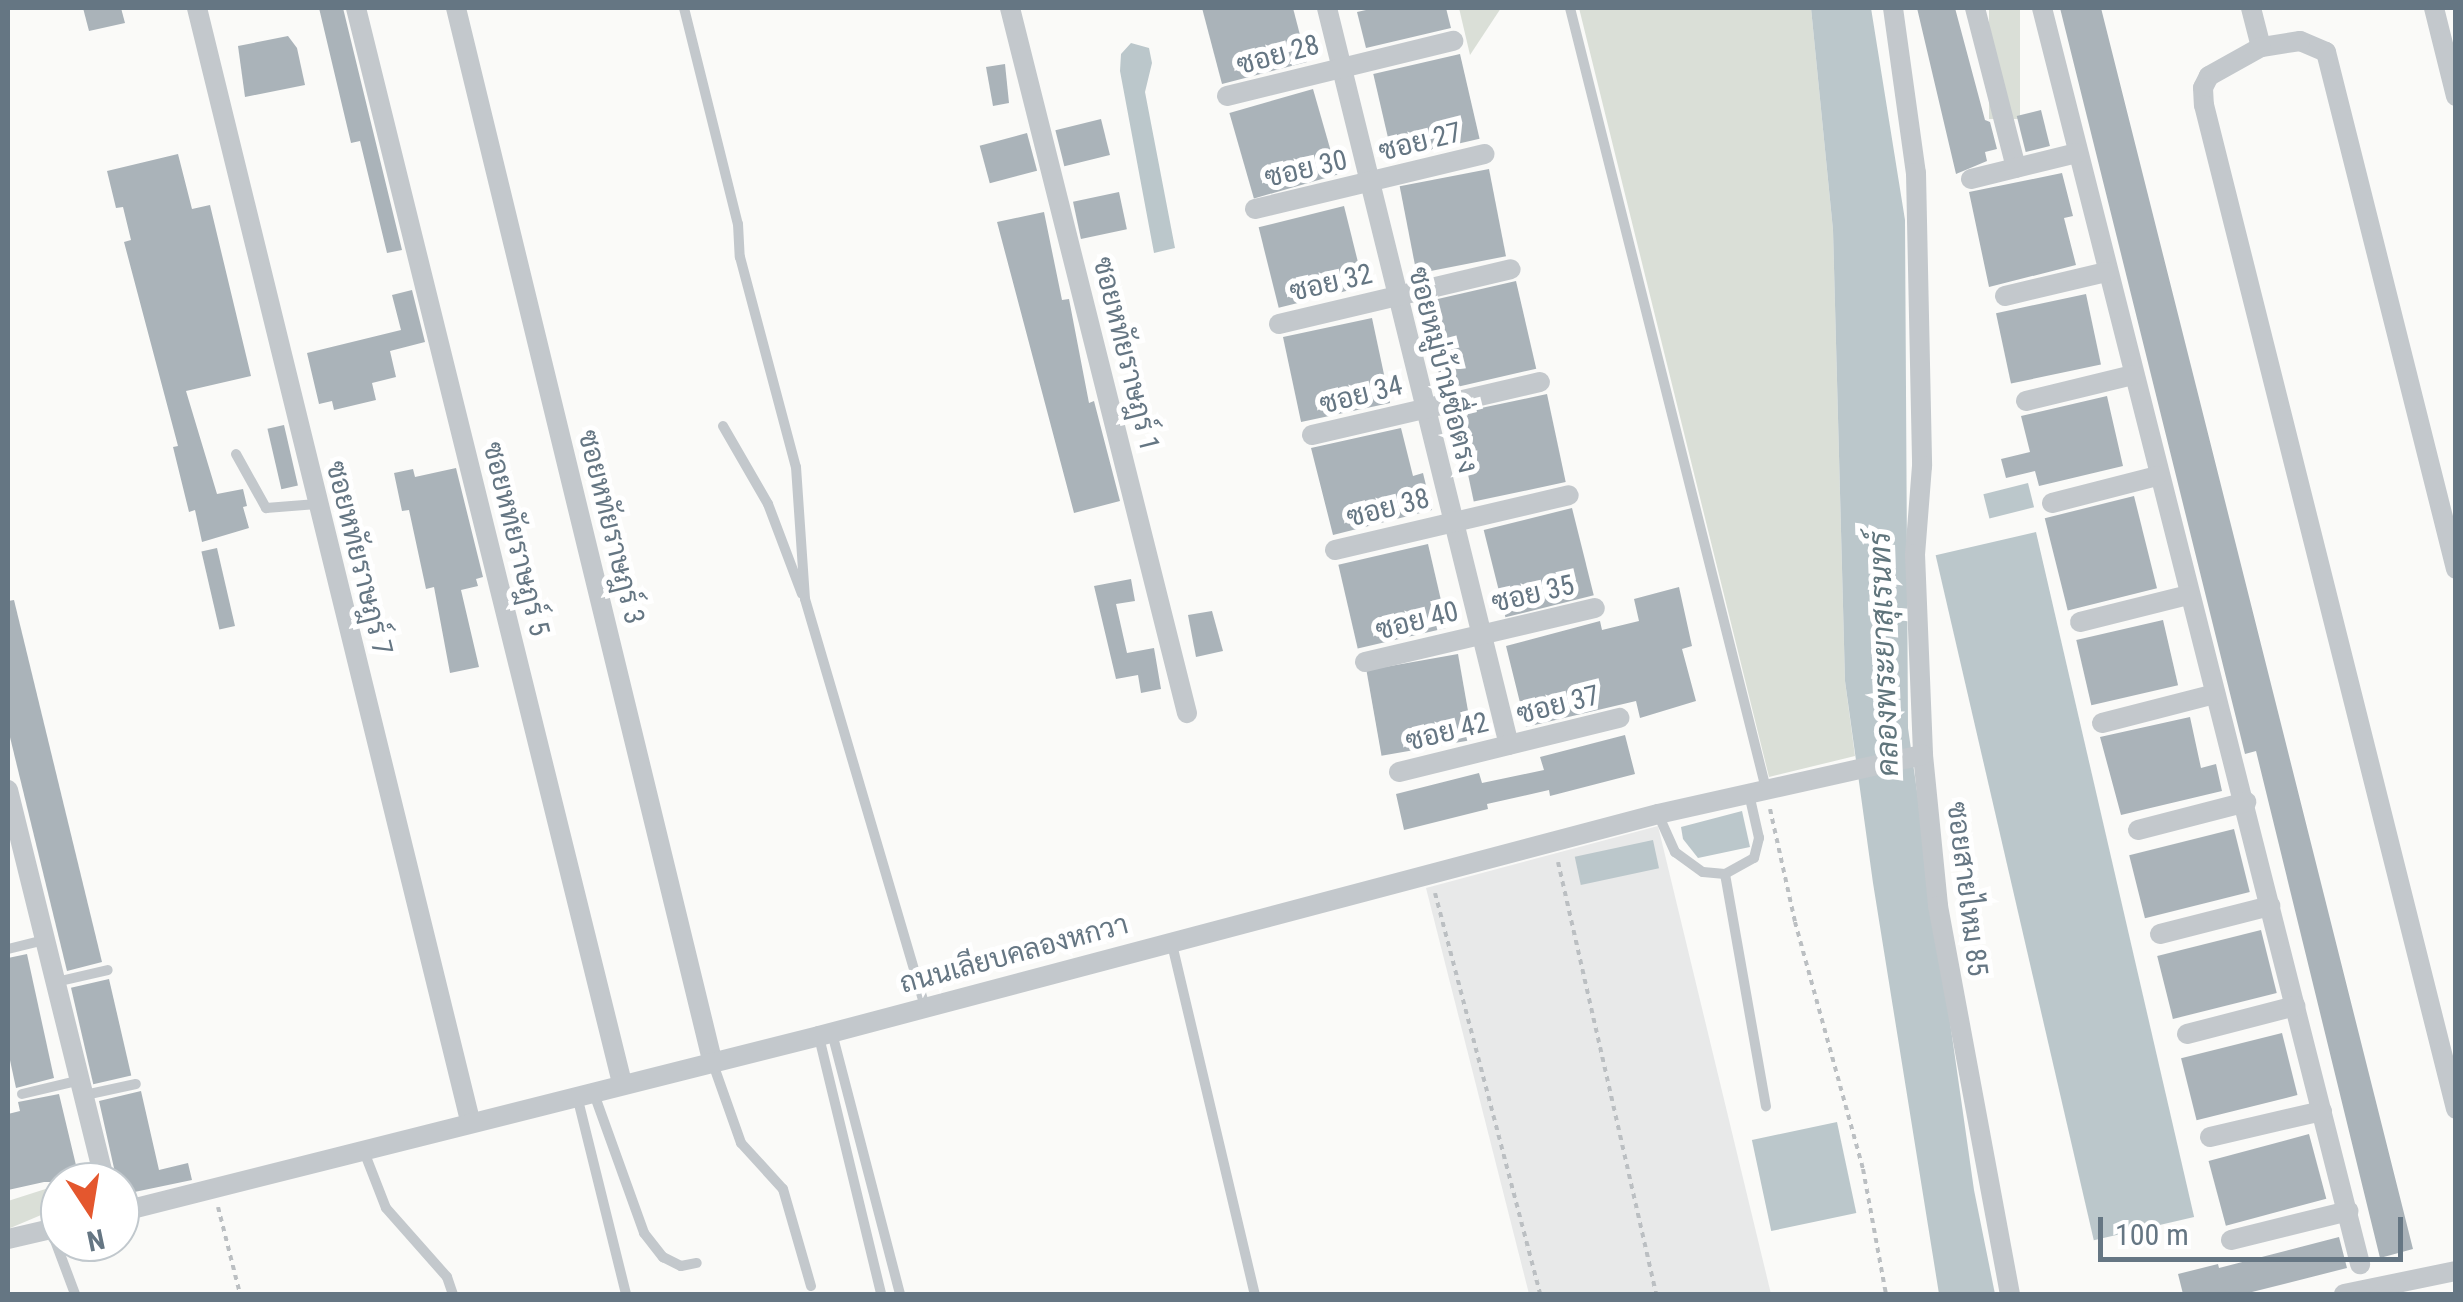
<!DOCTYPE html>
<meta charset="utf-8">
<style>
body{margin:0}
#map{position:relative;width:2463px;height:1302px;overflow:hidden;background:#fafaf8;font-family:"Roboto Condensed",Sarabun,sans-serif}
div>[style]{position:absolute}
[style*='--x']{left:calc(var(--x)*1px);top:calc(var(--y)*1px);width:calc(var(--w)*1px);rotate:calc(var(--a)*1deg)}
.built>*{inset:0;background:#e8e9e9}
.green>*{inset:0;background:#dadfd7;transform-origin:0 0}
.water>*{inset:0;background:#bbc7cb;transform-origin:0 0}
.building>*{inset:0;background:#aab3b9;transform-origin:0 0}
.path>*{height:4px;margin-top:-2px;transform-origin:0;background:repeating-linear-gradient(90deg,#bbbfc2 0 5px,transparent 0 10px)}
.service>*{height:10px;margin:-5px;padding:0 5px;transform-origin:5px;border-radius:5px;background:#c3c8cc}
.minor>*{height:20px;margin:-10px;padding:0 10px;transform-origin:10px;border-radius:10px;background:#c3c8cc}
span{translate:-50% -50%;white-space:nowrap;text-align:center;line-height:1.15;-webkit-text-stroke:10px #fff;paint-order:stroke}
.street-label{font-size:28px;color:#657683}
.water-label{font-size:30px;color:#60757c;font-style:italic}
.frame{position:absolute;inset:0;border:10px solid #657683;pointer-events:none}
.north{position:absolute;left:40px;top:1162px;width:100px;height:100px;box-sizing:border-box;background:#fff;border:2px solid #c1c8cd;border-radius:50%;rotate:168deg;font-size:28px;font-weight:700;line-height:40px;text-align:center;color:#657683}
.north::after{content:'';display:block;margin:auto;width:35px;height:45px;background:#e4572e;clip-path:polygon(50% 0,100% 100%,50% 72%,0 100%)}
.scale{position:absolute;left:2098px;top:1217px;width:305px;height:45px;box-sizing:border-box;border:5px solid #657683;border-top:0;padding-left:12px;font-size:30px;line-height:35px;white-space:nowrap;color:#657683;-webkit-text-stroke:8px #fff;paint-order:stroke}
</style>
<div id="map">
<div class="built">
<i style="clip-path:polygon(1658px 826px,1771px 1294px,1529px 1294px,1426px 888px)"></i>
</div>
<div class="green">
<i style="clip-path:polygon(1459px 8px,1501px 8px,1470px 55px)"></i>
<i style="clip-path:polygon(1579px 8px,1811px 8px,1833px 230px,1845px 681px,1855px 756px,1769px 777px)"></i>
<i style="left:1989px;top:8px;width:31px;height:111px"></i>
<i style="clip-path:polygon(58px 1185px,60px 1207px,8px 1229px,8px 1201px)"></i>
</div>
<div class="water">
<i style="clip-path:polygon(1811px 8px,1871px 8px,1905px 220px,1908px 728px,1974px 1190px,1995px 1294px,1939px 1294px,1873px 883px,1845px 681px,1833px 230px)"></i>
<i style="clip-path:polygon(1131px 43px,1149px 48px,1152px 63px,1145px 92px,1175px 248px,1154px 253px,1120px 71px,1121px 54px)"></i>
<i style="left:2028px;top:483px;width:25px;height:46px;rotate:76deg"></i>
<i style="left:2036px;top:532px;width:703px;height:103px;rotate:77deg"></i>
<i style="clip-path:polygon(1742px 811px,1750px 847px,1698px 858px,1683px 839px,1681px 827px)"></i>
<i style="left:1653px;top:840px;width:29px;height:80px;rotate:78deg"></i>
<i style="left:1837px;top:1122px;width:93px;height:87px;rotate:78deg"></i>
</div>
<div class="building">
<i style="clip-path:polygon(83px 8px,121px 8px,125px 23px,89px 31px)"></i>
<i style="clip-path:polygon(319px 8px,343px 8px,402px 250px,387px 253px,360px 141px,351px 143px)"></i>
<i style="clip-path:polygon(1202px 8px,1293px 8px,1307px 62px,1222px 84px)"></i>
<i style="clip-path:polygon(1375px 8px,1446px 8px,1451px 28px,1366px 48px,1357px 12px)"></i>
<i style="clip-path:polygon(1917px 8px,1955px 8px,1985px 120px,1990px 122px,1997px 149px,1985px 152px,1987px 161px,1956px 174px)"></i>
<i style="clip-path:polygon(2060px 8px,2101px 8px,2413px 1249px,2380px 1258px,2256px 751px,2245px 754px)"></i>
<i style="clip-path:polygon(288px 36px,297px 48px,305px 85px,245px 97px,238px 46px)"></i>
<i style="left:1460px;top:54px;width:87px;height:89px;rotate:77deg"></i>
<i style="clip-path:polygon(1005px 64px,1009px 103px,993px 106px,986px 67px)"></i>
<i style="left:1313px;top:89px;width:89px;height:87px;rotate:74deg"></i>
<i style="left:2041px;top:110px;width:37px;height:25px;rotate:76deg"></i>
<i style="left:1101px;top:119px;width:37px;height:47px;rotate:76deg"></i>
<i style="left:1027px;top:133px;width:39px;height:49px;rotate:75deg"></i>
<i style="clip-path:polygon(178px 154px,192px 209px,210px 205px,251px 376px,186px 391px,217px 494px,243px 489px,247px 506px,243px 507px,249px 528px,202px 542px,195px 510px,189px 512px,173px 447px,178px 446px,124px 242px,131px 240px,123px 207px,116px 208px,107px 171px)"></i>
<i style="left:1489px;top:169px;width:89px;height:91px;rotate:79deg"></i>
<i style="clip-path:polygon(2062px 173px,2073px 216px,2064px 218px,2076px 265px,1989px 287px,1969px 192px)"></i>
<i style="left:1119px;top:192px;width:38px;height:47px;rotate:78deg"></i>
<i style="left:1344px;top:206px;width:83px;height:88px;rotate:76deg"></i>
<i style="clip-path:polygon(1044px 212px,1062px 300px,1069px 299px,1089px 403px,1094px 401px,1120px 501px,1074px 513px,997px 222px)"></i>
<i style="left:1516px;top:281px;width:90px;height:96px;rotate:77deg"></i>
<i style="clip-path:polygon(412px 290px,425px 342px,390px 351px,396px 377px,372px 383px,376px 400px,334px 410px,332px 401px,319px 404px,307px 353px,401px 330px,392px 295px)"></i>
<i style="left:2086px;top:294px;width:72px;height:92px;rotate:78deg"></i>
<i style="left:1372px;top:318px;width:87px;height:91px;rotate:78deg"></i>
<i style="left:1547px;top:394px;width:90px;height:94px;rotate:78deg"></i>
<i style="clip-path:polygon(2107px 396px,2123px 466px,2039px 486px,2035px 471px,2006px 478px,2001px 459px,2030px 452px,2021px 416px)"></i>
<i style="left:284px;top:425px;width:62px;height:17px;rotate:77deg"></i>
<i style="clip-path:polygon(1401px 428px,1413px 476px,1423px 473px,1432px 510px,1333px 535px,1311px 448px)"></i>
<i style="clip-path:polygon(456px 468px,483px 577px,476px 579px,478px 586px,461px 590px,479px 667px,450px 673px,434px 587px,426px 589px,409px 510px,402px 511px,394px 473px,413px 469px,415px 477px)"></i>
<i style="left:2134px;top:496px;width:95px;height:92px;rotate:76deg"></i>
<i style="left:1572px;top:508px;width:90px;height:91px;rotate:76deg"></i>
<i style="left:1428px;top:544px;width:86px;height:92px;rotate:77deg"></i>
<i style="left:217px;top:548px;width:80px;height:16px;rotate:77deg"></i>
<i style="clip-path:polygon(1131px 579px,1135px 601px,1116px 604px,1127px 653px,1154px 648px,1161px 689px,1141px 693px,1138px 675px,1116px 679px,1094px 586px)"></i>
<i style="clip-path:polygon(1679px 587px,1692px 646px,1682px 649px,1696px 701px,1640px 718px,1636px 701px,1526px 727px,1506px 646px,1600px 621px,1602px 630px,1639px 621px,1634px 599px)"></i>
<i style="clip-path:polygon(14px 600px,102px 962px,67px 971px,8px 729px,8px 601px)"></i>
<i style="clip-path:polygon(1212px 611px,1223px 651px,1196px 657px,1188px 615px)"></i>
<i style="left:2163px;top:620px;width:67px;height:89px;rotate:77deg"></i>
<i style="left:1458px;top:654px;width:87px;height:93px;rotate:80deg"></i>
<i style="clip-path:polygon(2190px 717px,2201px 768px,2216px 764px,2222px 791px,2121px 815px,2100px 737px)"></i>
<i style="clip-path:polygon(1625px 735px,1635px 774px,1550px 796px,1549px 790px,1487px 804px,1488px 809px,1404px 830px,1396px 794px,1479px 773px,1482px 783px,1544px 770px,1540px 757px)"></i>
<i style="left:2234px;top:829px;width:65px;height:108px;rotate:76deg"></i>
<i style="left:2261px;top:930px;width:65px;height:107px;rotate:76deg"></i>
<i style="clip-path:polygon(27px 954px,54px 1078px,16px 1088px,8px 1051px,8px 958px)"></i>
<i style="left:109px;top:979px;width:99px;height:39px;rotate:77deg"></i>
<i style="left:2282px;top:1033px;width:64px;height:104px;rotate:76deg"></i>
<i style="clip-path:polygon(141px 1091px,159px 1170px,188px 1163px,192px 1180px,120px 1195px,99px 1101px)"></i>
<i style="clip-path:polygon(59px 1094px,80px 1182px,44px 1182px,8px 1190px,8px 1114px,20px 1111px,18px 1102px)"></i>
<i style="left:2309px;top:1134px;width:67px;height:104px;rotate:75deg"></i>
<i style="clip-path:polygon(2339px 1237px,2347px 1268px,2244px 1294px,2183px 1294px,2178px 1274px,2218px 1264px,2219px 1268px)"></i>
</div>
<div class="path">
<i style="--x:1770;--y:809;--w:116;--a:77.5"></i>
<i style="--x:1795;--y:922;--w:256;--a:74.6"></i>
<i style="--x:1863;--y:1169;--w:127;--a:79.6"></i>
<i style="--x:1558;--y:862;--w:443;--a:77.2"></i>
<i style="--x:1435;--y:893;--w:415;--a:75.3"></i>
<i style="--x:218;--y:1207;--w:90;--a:75.8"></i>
</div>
<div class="service">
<i style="--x:684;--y:8;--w:223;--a:76"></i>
<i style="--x:738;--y:224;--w:33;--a:87"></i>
<i style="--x:740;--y:257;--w:217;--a:75.1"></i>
<i style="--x:796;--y:467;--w:132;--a:86.1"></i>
<i style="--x:805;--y:599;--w:425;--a:73.6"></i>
<i style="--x:1570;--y:8;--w:805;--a:75.91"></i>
<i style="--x:723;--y:426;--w:90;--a:60"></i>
<i style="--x:768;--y:504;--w:96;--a:69.3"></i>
<i style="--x:236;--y:454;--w:62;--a:60.9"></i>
<i style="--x:266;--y:508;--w:51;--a:-4.5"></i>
<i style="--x:1658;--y:814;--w:42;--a:65.9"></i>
<i style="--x:1675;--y:852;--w:34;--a:36"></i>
<i style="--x:1703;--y:872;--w:22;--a:5"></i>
<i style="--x:1725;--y:874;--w:33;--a:-29"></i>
<i style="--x:1754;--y:858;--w:21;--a:-76"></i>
<i style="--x:1759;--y:838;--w:45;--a:-102.8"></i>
<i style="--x:1725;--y:874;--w:236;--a:80"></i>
<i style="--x:1171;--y:940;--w:364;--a:76.7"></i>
<i style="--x:8;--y:949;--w:38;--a:-14"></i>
<i style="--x:56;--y:982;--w:53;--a:-13"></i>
<i style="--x:832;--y:1033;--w:270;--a:75.4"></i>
<i style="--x:819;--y:1037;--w:264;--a:76.4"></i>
<i style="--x:712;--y:1061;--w:87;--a:70.5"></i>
<i style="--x:741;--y:1143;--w:62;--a:47.6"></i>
<i style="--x:783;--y:1189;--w:101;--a:73.9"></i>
<i style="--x:593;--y:1091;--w:151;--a:70.2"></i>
<i style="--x:644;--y:1233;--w:31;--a:52"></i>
<i style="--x:663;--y:1257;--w:20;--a:27"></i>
<i style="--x:681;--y:1266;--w:16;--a:-11"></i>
<i style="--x:22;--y:1094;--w:61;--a:-13.3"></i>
<i style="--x:85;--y:1095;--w:52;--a:-12.2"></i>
<i style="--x:577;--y:1096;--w:204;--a:76.1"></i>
<i style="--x:363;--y:1149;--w:63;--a:68.7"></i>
<i style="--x:386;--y:1208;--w:92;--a:48.5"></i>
<i style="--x:447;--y:1277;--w:18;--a:71"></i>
<i style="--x:51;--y:1230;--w:68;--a:69.4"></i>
</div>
<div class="minor">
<i style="--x:197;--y:8;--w:1145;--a:76.21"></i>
<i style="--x:356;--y:8;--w:1107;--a:76.1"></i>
<i style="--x:456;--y:8;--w:1083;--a:76.32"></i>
<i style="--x:1010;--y:8;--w:727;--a:75.91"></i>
<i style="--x:1327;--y:8;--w:759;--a:76.13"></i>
<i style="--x:1893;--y:8;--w:167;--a:82.1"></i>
<i style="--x:1916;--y:173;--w:293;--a:88.8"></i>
<i style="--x:1922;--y:466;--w:88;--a:94.5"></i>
<i style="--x:1915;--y:554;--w:201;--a:87.7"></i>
<i style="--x:1923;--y:755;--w:152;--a:84.3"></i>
<i style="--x:1938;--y:906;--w:395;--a:79.5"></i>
<i style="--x:1975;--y:8;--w:165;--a:75.6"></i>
<i style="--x:2042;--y:8;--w:1296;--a:75.79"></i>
<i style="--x:2251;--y:8;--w:40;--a:75.6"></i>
<i style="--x:2434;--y:8;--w:91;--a:76"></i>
<i style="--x:1227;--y:96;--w:233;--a:-13.7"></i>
<i style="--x:1971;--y:179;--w:109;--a:-13.8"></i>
<i style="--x:1255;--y:209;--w:236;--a:-13.5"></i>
<i style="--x:2005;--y:296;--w:104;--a:-13.4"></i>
<i style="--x:1279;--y:324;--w:238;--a:-13.3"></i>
<i style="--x:2026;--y:401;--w:110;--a:-13.7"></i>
<i style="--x:1312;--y:435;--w:234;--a:-13.1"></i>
<i style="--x:2052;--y:503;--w:108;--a:-14.4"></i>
<i style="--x:1335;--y:550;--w:240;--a:-13.2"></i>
<i style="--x:2456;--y:569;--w:533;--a:-104.11"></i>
<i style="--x:2326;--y:52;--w:28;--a:-157"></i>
<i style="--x:2300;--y:41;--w:39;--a:171"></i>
<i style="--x:2261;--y:47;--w:60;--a:150.9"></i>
<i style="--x:2209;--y:76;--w:13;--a:117"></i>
<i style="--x:2203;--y:88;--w:17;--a:87"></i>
<i style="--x:2204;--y:105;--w:1035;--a:75.91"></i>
<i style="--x:2080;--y:622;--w:111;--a:-14"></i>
<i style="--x:1365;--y:662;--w:236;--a:-13.2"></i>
<i style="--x:2102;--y:723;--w:117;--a:-14.4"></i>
<i style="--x:1399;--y:772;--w:227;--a:-13.8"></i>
<i style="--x:8;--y:790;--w:391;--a:76.1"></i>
<i style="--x:2138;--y:830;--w:112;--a:-14.5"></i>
<i style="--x:2160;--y:934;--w:114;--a:-14.3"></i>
<i style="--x:2187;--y:1034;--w:112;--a:-14.5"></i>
<i style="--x:2210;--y:1137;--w:115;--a:-13.1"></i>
<i style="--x:120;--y:1212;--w:721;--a:-14.13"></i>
<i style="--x:819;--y:1036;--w:868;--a:-14.82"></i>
<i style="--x:1658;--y:814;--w:271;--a:-12.6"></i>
<i style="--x:8;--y:1239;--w:53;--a:-13"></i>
<i style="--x:2231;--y:1240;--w:121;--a:-13.9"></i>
<i style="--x:2344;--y:1294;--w:114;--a:-11.6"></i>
</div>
<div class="street-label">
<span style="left:1278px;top:55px;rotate:-15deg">ซอย 28</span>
<span style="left:1420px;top:142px;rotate:-14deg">ซอย 27</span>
<span style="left:1306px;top:169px;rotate:-13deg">ซอย 30</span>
<span style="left:1331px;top:283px;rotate:-13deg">ซอย 32</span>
<span style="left:1126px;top:354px;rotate:76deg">ซอยหทัยราษฎร์ 1</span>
<span style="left:1443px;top:370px;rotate:76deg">ซอยหมู่บ้านซื่อตรง</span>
<span style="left:1361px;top:395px;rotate:-14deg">ซอย 34</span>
<span style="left:1388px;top:508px;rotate:-14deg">ซอย 38</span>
<span style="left:611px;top:527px;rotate:76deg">ซอยหทัยราษฎร์ 3</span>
<span style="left:516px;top:539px;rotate:76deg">ซอยหทัยราษฎร์ 5</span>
<span style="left:359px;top:558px;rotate:76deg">ซอยหทัยราษฎร์ 7</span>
<span style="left:1533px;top:594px;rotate:-13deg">ซอย 35</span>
<span style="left:1417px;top:621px;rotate:-14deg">ซอย 40</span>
<span style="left:1558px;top:705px;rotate:-14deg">ซอย 37</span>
<span style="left:1447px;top:732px;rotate:-14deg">ซอย 42</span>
<span style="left:1967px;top:889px;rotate:83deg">ซอยสายไหม 85</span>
<span style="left:1014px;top:954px;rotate:-15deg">ถนนเลียบคลองหกวา</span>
</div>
<div class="water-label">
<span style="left:1884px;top:654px;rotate:-92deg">คลองพระยาสุเรนทร์</span>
</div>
<div class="frame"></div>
<div class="north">N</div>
<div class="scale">100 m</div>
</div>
